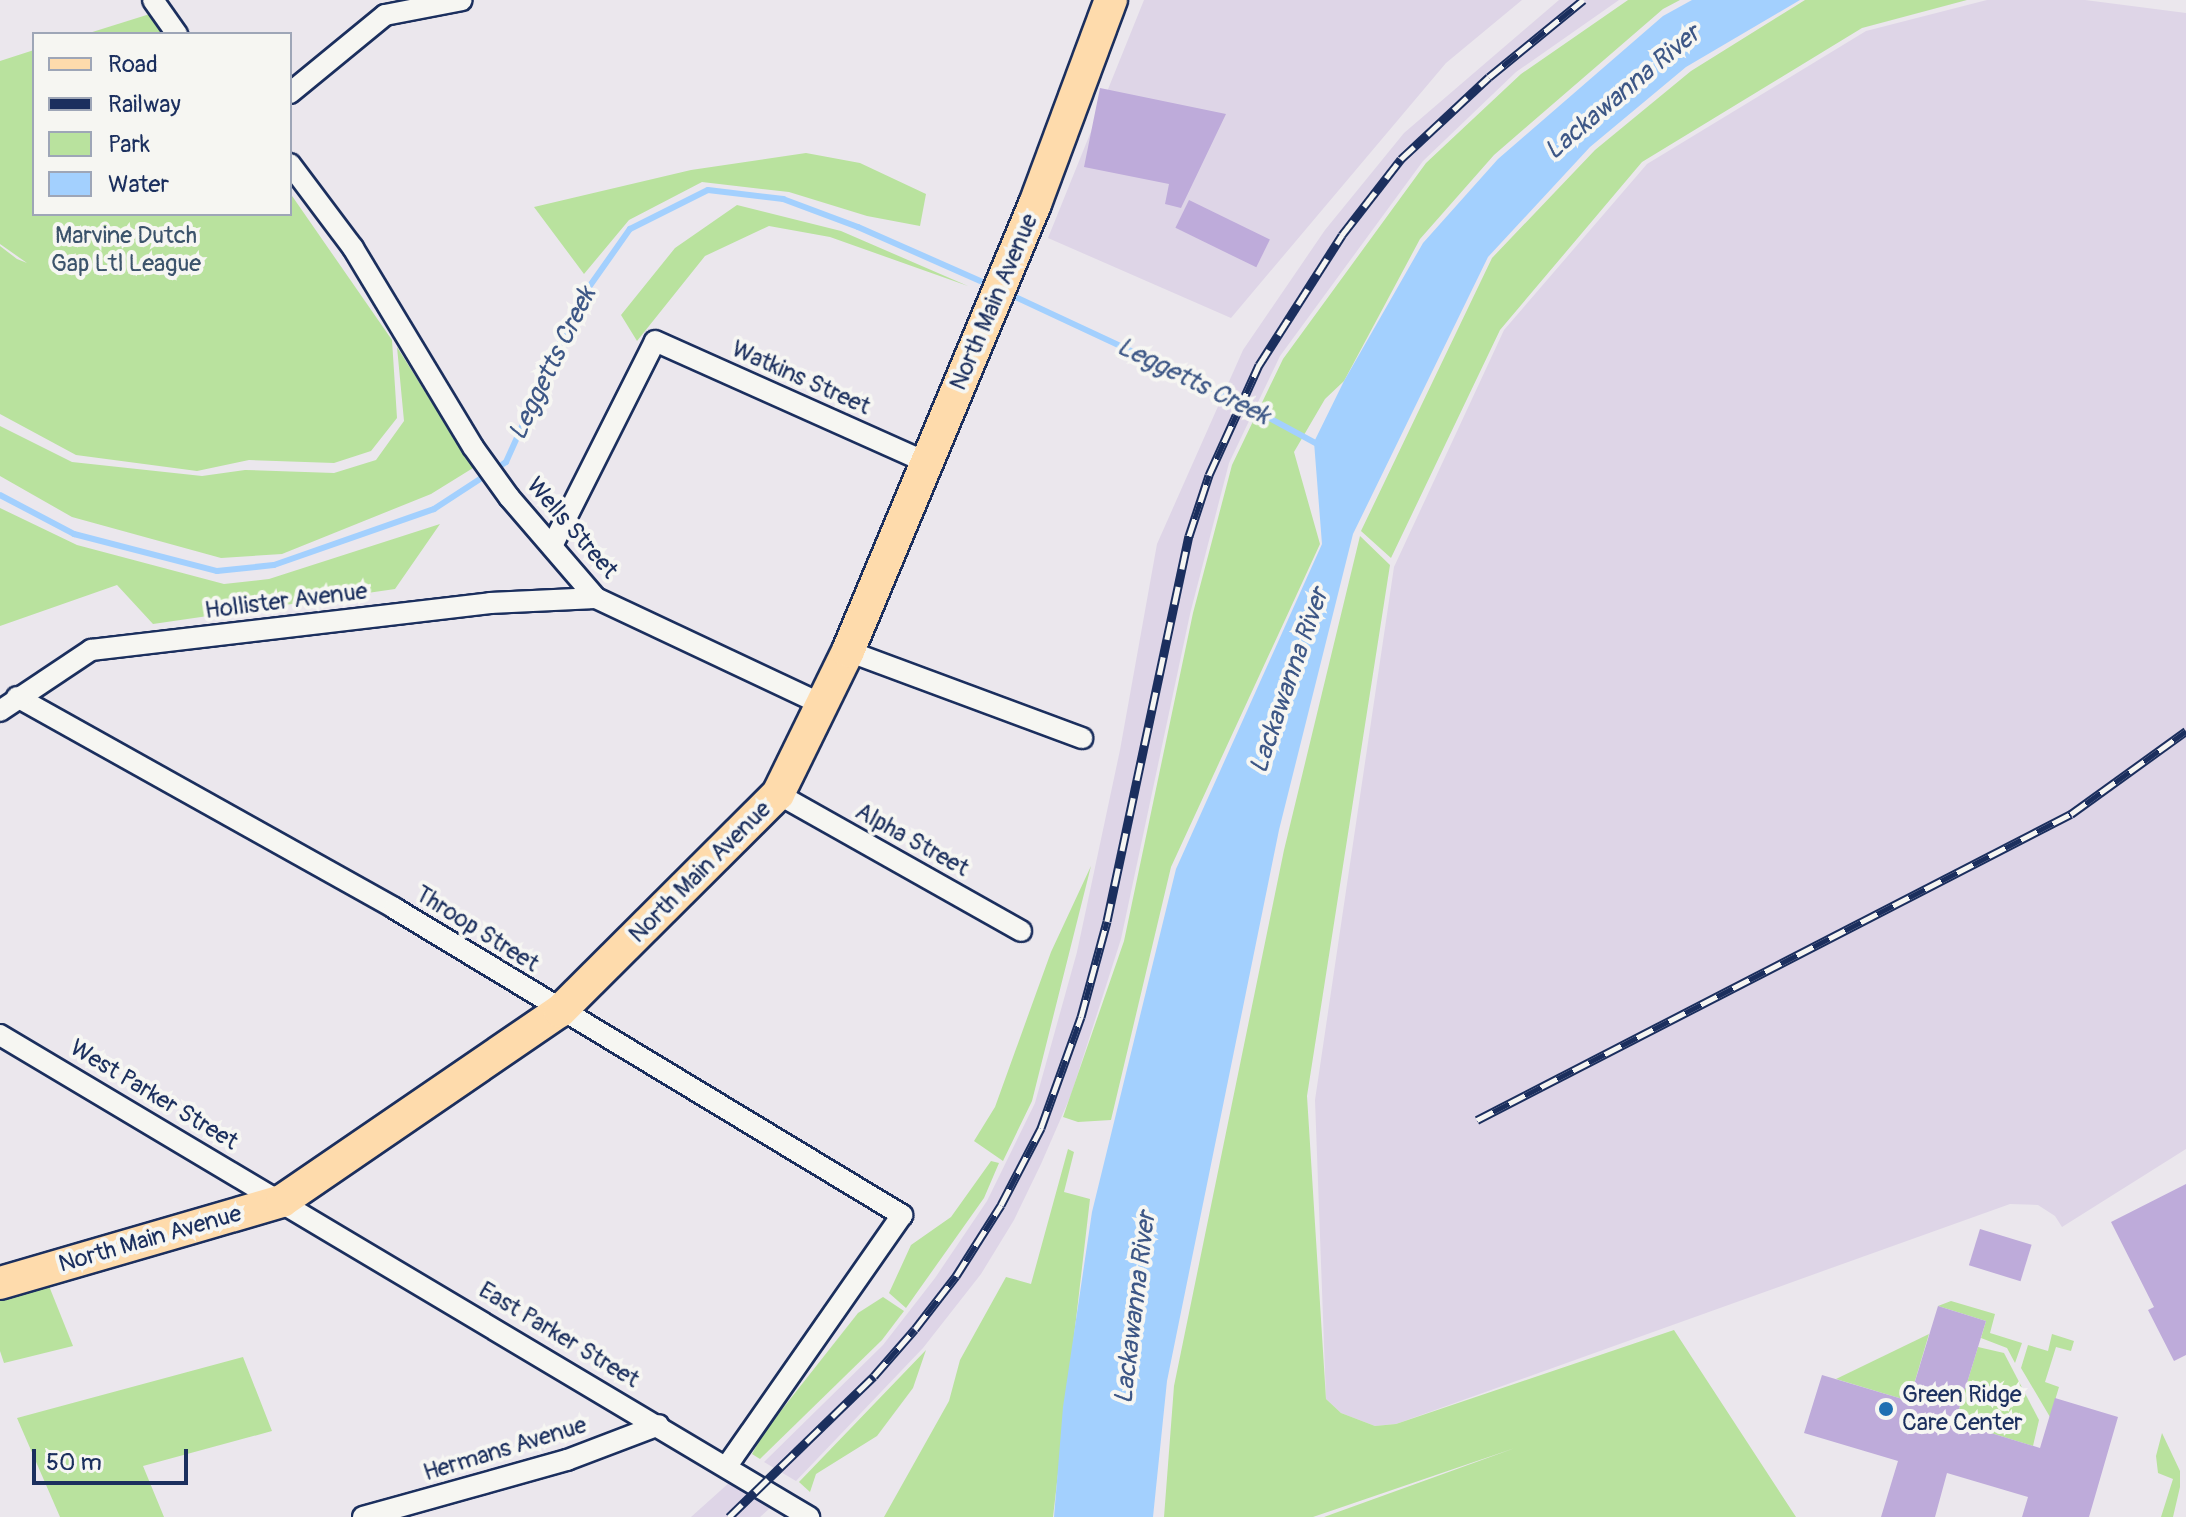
<!DOCTYPE html>
<style>
body{margin:0}
#map{position:relative;width:2186px;height:1517px;overflow:hidden;background:#ebe7ed;font-family:Pangolin,sans-serif}
div>[style]{position:absolute}
[style*='--x']{left:calc(var(--x)*1px);top:calc(var(--y)*1px);width:calc(var(--w)*1px);rotate:calc(var(--a)*1deg)}
.built>*{inset:0;background:#ded5e7}
.green>*{inset:0;background:#b9e29e}
.water>*{inset:0;background:#a3d0fe}
.stream>*{height:6px;margin:-3px;padding:0 3px;transform-origin:3px;border-radius:3px;background:#a3d0fe}
.building>*{inset:0;background:#beabda;transform-origin:0 0}
.roads{filter:drop-shadow(2px 0 #1b2f5e) drop-shadow(-2px 0 #1b2f5e) drop-shadow(0 2px #1b2f5e) drop-shadow(0 -2px #1b2f5e)}
.street>*{height:20px;margin:-10px;padding:0 10px;transform-origin:10px;border-radius:10px;background:#f6f6f2}
.primary>*{height:32px;margin:-16px;padding:0 16px;transform-origin:16px;border-radius:16px;background:#fedbac}
.rail>*{height:9px;margin-top:-4.5px;transform-origin:0;background:repeating-linear-gradient(90deg,#f6f6f2 0 18px,#1b2f5e 0 36px);box-sizing:border-box;border-block:2px solid #1b2f5e}
.dots>*{width:22px;height:22px;translate:-50% -50%;box-sizing:border-box;border:4px solid #f6f6f2;border-radius:50%}
span{translate:-50% -50%;white-space:nowrap;text-align:center;line-height:1.15;-webkit-text-stroke:8px #f6f6f2;paint-order:stroke}
.park-label{font-size:24px;color:#3b536b}
.street-label{font-size:24px;color:#1b2f5e}
.poi-label{font-size:24px;color:#1b2f5e}
.left{translate:0 -50%;text-align:left}
.water-label{font-size:26px;color:#3d5786;font-style:italic}
.legend{position:absolute;left:32px;top:32px;width:260px;height:184px;box-sizing:border-box;background:#f6f6f2;border:2px solid #9ea6b7;margin:0;padding:10px 14px;list-style:none;font-size:24px;color:#1b2f5e}
.legend li{display:flex;align-items:center;gap:16px;height:40px}
.legend b{width:40px;border:2px solid #9ea6b7}
.scale{position:absolute;left:32px;top:1449px;width:156px;height:36px;box-sizing:border-box;border:4px solid #1b2f5e;border-top:0;padding-left:10px;font-size:24px;line-height:28px;white-space:nowrap;color:#1b2f5e;-webkit-text-stroke:6px #f6f6f2;paint-order:stroke}
</style>
<div id="map">
<div class="built">
<i style="clip-path:polygon(1144px 0,1522px 0,1446px 63px,1231px 318px,1048px 238px)"></i>
<i style="clip-path:polygon(1559px 0,1619px 0,1516px 72px,1423px 161px,1280px 356px,1229px 463px,1190px 614px,1121px 939px,1071px 1095px,1041px 1164px,1014px 1220px,981px 1274px,923px 1348px,796px 1481px,764px 1462px,883px 1345px,935px 1278px,987px 1201px,1035px 1103px,1077px 952px,1120px 750px,1157px 544px,1243px 350px,1325px 230px,1404px 133px)"></i>
<i style="clip-path:polygon(1987px 0,2085px 0,2186px 13px,2186px 1149px,2062px 1227px,2055px 1216px,2038px 1205px,2010px 1204px,1396px 1424px,1375px 1426px,1341px 1413px,1326px 1399px,1315px 1100px,1394px 567px,1504px 330px,1647px 164px,1866px 31px)"></i>
<i style="clip-path:polygon(730px 1482px,770px 1508px,760px 1517px,691px 1517px)"></i>
</div>
<div class="green">
<i style="clip-path:polygon(1628px 0,1680px 0,1663px 9px,1494px 155px,1420px 239px,1344px 381px,1325px 399px,1294px 452px,1320px 544px,1171px 867px,1111px 1120px,1078px 1122px,1063px 1117px,1124px 941px,1193px 613px,1232px 465px,1283px 359px,1426px 163px,1521px 74px)"></i>
<i style="clip-path:polygon(1805px 0,1967px 0,1862px 28px,1642px 162px,1500px 330px,1391px 558px,1361px 531px,1492px 258px,1595px 150px,1691px 71px)"></i>
<i style="clip-path:polygon(153px 13px,170px 34px,86px 34px)"></i>
<i style="clip-path:polygon(34px 50px,34px 214px,290px 214px,290px 193px,392px 340px,397px 418px,371px 451px,334px 463px,249px 460px,197px 471px,76px 455px,0 414px,0 246px,17px 259px,27px 263px,0 244px,0 61px)"></i>
<i style="clip-path:polygon(806px 153px,860px 163px,926px 194px,920px 226px,867px 216px,789px 192px,702px 182px,629px 220px,584px 274px,534px 207px,691px 170px)"></i>
<i style="clip-path:polygon(737px 205px,841px 231px,968px 286px,830px 237px,769px 226px,705px 256px,637px 341px,621px 315px,675px 248px)"></i>
<i style="clip-path:polygon(397px 347px,473px 468px,431px 494px,282px 554px,221px 558px,72px 517px,0 476px,0 426px,72px 462px,202px 476px,245px 470px,334px 473px,376px 460px,404px 421px)"></i>
<i style="clip-path:polygon(0 508px,77px 545px,224px 584px,269px 579px,440px 524px,395px 589px,153px 624px,117px 585px,0 626px)"></i>
<i style="clip-path:polygon(1360px 536px,1390px 565px,1307px 1096px,1326px 1399px,1341px 1413px,1375px 1426px,1396px 1424px,1674px 1330px,1796px 1517px,1324px 1517px,1515px 1448px,1313px 1517px,1164px 1517px,1174px 1386px,1284px 850px)"></i>
<i style="clip-path:polygon(1091px 866px,1032px 1101px,1003px 1161px,974px 1141px,995px 1107px,1051px 952px)"></i>
<i style="clip-path:polygon(1068px 1149px,1074px 1152px,1064px 1192px,1090px 1199px,1053px 1517px,884px 1517px,949px 1401px,960px 1360px,1006px 1277px,1031px 1284px)"></i>
<i style="clip-path:polygon(991px 1161px,999px 1163px,984px 1198px,906px 1308px,889px 1293px,911px 1245px,951px 1217px)"></i>
<i style="clip-path:polygon(49px 1286px,73px 1346px,4px 1363px,0 1351px,0 1301px)"></i>
<i style="clip-path:polygon(883px 1297px,904px 1311px,882px 1340px,760px 1459px,752px 1454px,765px 1431px,858px 1313px)"></i>
<i style="clip-path:polygon(1951px 1301px,1995px 1314px,1990px 1333px,2022px 1343px,2015px 1363px,2007px 1348px,1981px 1338px,1986px 1321px,1938px 1306px)"></i>
<i style="clip-path:polygon(1929px 1334px,1909px 1401px,1836px 1379px)"></i>
<i style="clip-path:polygon(2052px 1334px,2074px 1341px,2071px 1351px,2056px 1347px,2045px 1382px,2059px 1387px,2050px 1417px,2021px 1368px,2028px 1345px,2048px 1351px)"></i>
<i style="clip-path:polygon(1978px 1347px,2004px 1353px,2039px 1420px,2033px 1446px,1955px 1422px)"></i>
<i style="clip-path:polygon(926px 1350px,913px 1388px,877px 1436px,816px 1474px,810px 1492px,799px 1482px)"></i>
<i style="clip-path:polygon(243px 1357px,272px 1431px,143px 1466px,164px 1517px,60px 1517px,17px 1418px)"></i>
<i style="clip-path:polygon(2162px 1433px,2180px 1471px,2180px 1487px,2173px 1517px,2161px 1517px,2173px 1479px,2158px 1473px,2156px 1456px)"></i>
</div>
<div class="water">
<i style="clip-path:polygon(1692px 0,1800px 0,1686px 67px,1590px 147px,1488px 257px,1353px 534px,1279px 830px,1167px 1381px,1153px 1517px,1054px 1517px,1063px 1407px,1092px 1212px,1176px 869px,1322px 544px,1314px 442px,1344px 381px,1423px 243px,1498px 159px,1663px 16px)"></i>
</div>
<div class="stream">
<i style="--x:1009;--y:294;--w:253;--a:25"></i>
<i style="--x:1238;--y:401;--w:92;--a:28.5"></i>
<i style="--x:0;--y:495;--w:84;--a:27.8"></i>
<i style="--x:74;--y:534;--w:148;--a:14.5"></i>
<i style="--x:217;--y:571;--w:57;--a:-6"></i>
<i style="--x:274;--y:565;--w:170;--a:-19.3"></i>
<i style="--x:434;--y:509;--w:86;--a:-33.1"></i>
<i style="--x:506;--y:462;--w:173;--a:-65.8"></i>
<i style="--x:577;--y:304;--w:92;--a:-54.8"></i>
<i style="--x:630;--y:229;--w:87;--a:-26.6"></i>
<i style="--x:708;--y:190;--w:76;--a:6.8"></i>
<i style="--x:783;--y:199;--w:80;--a:20.5"></i>
<i style="--x:858;--y:227;--w:146;--a:23.8"></i>
</div>
<div class="building">
<i style="clip-path:polygon(1100px 88px,1226px 114px,1181px 208px,1165px 204px,1169px 184px,1084px 167px)"></i>
<i style="left:1189px;top:200px;width:90px;height:31px;rotate:26deg"></i>
<i style="clip-path:polygon(2186px 1184px,2186px 1355px,2174px 1361px,2148px 1310px,2154px 1307px,2111px 1222px)"></i>
<i style="left:1980px;top:1229px;width:54px;height:38px;rotate:17deg"></i>
<i style="clip-path:polygon(1938px 1306px,1986px 1321px,1955px 1422px,2040px 1448px,2055px 1398px,2118px 1417px,2089px 1517px,2022px 1517px,2028px 1497px,1947px 1473px,1935px 1517px,1881px 1517px,1898px 1461px,1804px 1433px,1822px 1375px,1909px 1401px)"></i>
</div>
<div class="roads">
<div class="street">
<i style="--x:153;--y:0;--w:42;--a:54.8"></i>
<i style="--x:290;--y:93;--w:123;--a:-39.4"></i>
<i style="--x:385;--y:15;--w:78;--a:-11"></i>
<i style="--x:290;--y:164;--w:105;--a:53.1"></i>
<i style="--x:353;--y:248;--w:232;--a:58.9"></i>
<i style="--x:473;--y:447;--w:62;--a:54.2"></i>
<i style="--x:509;--y:497;--w:133;--a:49.3"></i>
<i style="--x:596;--y:598;--w:251;--a:25.2"></i>
<i style="--x:552;--y:546;--w:229;--a:-63.3"></i>
<i style="--x:655;--y:341;--w:296;--a:24.1"></i>
<i style="--x:848;--y:651;--w:250;--a:20.4"></i>
<i style="--x:17;--y:697;--w:432;--a:29.2"></i>
<i style="--x:394;--y:908;--w:594;--a:31.15"></i>
<i style="--x:902;--y:1215;--w:307;--a:124.9"></i>
<i style="--x:0;--y:711;--w:110;--a:-33.8"></i>
<i style="--x:91;--y:650;--w:402;--a:-6.7"></i>
<i style="--x:490;--y:603;--w:106;--a:-2.7"></i>
<i style="--x:778;--y:794;--w:279;--a:29.4"></i>
<i style="--x:0;--y:1035;--w:942;--a:30.79"></i>
<i style="--x:363;--y:1517;--w:212;--a:-15.6"></i>
<i style="--x:567;--y:1460;--w:98;--a:-20.8"></i>
</div>
<div class="primary">
<i style="--x:0;--y:1283;--w:294;--a:-16.2"></i>
<i style="--x:282;--y:1201;--w:337;--a:-34.4"></i>
<i style="--x:560;--y:1011;--w:308;--a:-44.9"></i>
<i style="--x:778;--y:794;--w:159;--a:-63.9"></i>
<i style="--x:848;--y:651;--w:485;--a:-67.3"></i>
<i style="--x:1035;--y:204;--w:218;--a:-69.6"></i>
</div>
</div>
<div class="rail">
<i style="--x:1477;--y:1120;--w:668;--a:-27.26"></i>
<i style="--x:2071;--y:814;--w:142;--a:-35.8"></i>
<i style="--x:729;--y:1517;--w:202;--a:-44.2"></i>
<i style="--x:874;--y:1376;--w:62;--a:-48.9"></i>
<i style="--x:915;--y:1329;--w:67;--a:-52.3"></i>
<i style="--x:956;--y:1276;--w:84;--a:-57.6"></i>
<i style="--x:1001;--y:1205;--w:87;--a:-62.5"></i>
<i style="--x:1041;--y:1128;--w:118;--a:-70.2"></i>
<i style="--x:1081;--y:1017;--w:99;--a:-74.8"></i>
<i style="--x:1107;--y:921;--w:394;--a:-78"></i>
<i style="--x:1189;--y:536;--w:64;--a:-71.8"></i>
<i style="--x:1209;--y:475;--w:121;--a:-65.6"></i>
<i style="--x:1259;--y:365;--w:154;--a:-57.4"></i>
<i style="--x:1342;--y:235;--w:96;--a:-52.2"></i>
<i style="--x:1401;--y:159;--w:120;--a:-43"></i>
<i style="--x:1489;--y:77;--w:122;--a:-39.3"></i>
</div>
<div class="dots">
<i style="left:1886px;top:1409px;background:#1f6fb2"></i>
</div>
<div class="park-label">
<span style="left:126px;top:250px">Marvine Dutch<br>Gap Ltl League</span>
</div>
<div class="street-label">
<span style="left:994px;top:302px;rotate:-67deg">North Main Avenue</span>
<span style="left:801px;top:378px;rotate:24deg">Watkins Street</span>
<span style="left:572px;top:528px;rotate:49deg">Wells Street</span>
<span style="left:286px;top:601px;rotate:-7deg">Hollister Avenue</span>
<span style="left:912px;top:840px;rotate:29deg">Alpha Street</span>
<span style="left:700px;top:872px;rotate:-45deg">North Main Avenue</span>
<span style="left:477px;top:929px;rotate:32deg">Throop Street</span>
<span style="left:154px;top:1095px;rotate:31deg">West Parker Street</span>
<span style="left:150px;top:1239px;rotate:-16deg">North Main Avenue</span>
<span style="left:559px;top:1335px;rotate:31deg">East Parker Street</span>
<span style="left:505px;top:1449px;rotate:-17deg">Hermans Avenue</span>
</div>
<div class="poi-label">
<span class="left" style="left:1902px;top:1409px">Green Ridge<br>Care Center</span>
</div>
<div class="water-label">
<span style="left:1623px;top:93px;rotate:-40deg">Lackawanna River</span>
<span style="left:553px;top:364px;rotate:-64deg">Leggetts Creek</span>
<span style="left:1193px;top:382px;rotate:26deg">Leggetts Creek</span>
<span style="left:1290px;top:681px;rotate:-71deg">Lackawanna River</span>
<span style="left:1136px;top:1308px;rotate:-83deg">Lackawanna River</span>
</div>
<ul class="legend">
<li><b style="height:10px;background:#fedbac"></b>Road</li>
<li><b style="height:10px;background:#1b2f5e"></b>Railway</li>
<li><b style="height:22px;background:#b9e29e"></b>Park</li>
<li><b style="height:22px;background:#a3d0fe"></b>Water</li>
</ul>
<div class="scale">50 m</div>
</div>
